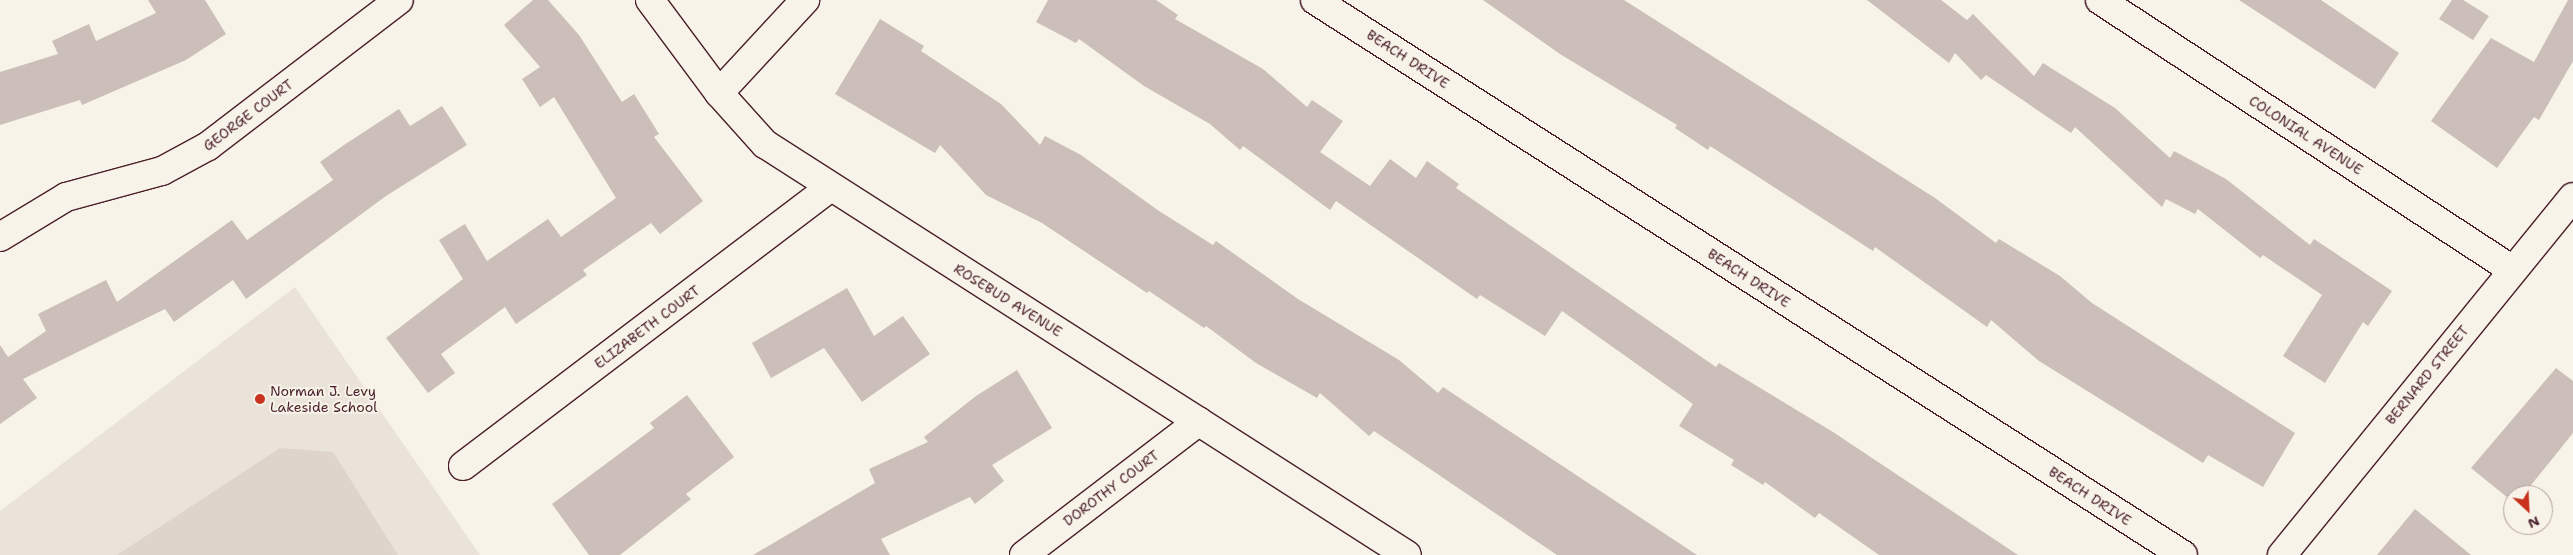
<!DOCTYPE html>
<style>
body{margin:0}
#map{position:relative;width:2573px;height:555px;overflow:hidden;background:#f7f3e8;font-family:"Shantell Sans",sans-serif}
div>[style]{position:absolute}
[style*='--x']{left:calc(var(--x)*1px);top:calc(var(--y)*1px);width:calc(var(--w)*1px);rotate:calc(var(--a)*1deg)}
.built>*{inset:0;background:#eae3da}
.green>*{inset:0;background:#ded4cc}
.building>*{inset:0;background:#ccbfb9}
.roads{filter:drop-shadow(1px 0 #4a1f2b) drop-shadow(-1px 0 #4a1f2b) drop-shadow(0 1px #4a1f2b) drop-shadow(0 -1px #4a1f2b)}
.minor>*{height:28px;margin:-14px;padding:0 14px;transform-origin:14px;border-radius:14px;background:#f7f3e8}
.dots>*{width:14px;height:14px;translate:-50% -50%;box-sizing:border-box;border:2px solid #f7f3e8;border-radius:50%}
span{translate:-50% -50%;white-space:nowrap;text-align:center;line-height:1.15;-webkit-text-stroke:4px #f7f3e8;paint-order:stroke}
.street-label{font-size:14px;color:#4a1f2b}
.poi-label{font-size:14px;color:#4a1f2b}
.left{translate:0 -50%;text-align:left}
.north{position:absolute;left:2503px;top:485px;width:50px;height:50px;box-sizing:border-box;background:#f7f3e8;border:1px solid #b29e9c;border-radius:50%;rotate:155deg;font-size:14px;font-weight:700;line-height:20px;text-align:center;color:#4a1f2b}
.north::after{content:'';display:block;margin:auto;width:18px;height:22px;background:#c8321e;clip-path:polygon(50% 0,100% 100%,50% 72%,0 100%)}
</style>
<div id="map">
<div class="built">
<i style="clip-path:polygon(295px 287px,480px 555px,0 555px,0 511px)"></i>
</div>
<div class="green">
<i style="clip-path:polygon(280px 448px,333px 452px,398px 555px,117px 555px)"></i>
</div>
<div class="building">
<i style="clip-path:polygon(148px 0,205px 0,226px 34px,186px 60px,82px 105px,80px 100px,0 125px,0 72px,58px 54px,52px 41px,89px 24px,96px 41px,156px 13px)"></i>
<i style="clip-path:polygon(533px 0,548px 0,579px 35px,622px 102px,634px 94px,659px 134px,654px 137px,703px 201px,660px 234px,651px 223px,583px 270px,587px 275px,516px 324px,505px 307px,441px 354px,455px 373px,428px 393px,386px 338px,463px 279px,439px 240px,465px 224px,487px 261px,548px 219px,561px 237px,616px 198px,554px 97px,540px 107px,522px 79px,540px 67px,504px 25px)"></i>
<i style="clip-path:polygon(1048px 0,1156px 0,1178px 15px,1175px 19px,1263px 69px,1307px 107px,1312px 100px,1343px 121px,1320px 152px,1370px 186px,1390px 159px,1416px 178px,1427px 161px,1459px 184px,1456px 188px,1716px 367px,1719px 363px,1833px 432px,2018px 555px,1879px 555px,1819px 513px,1815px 518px,1765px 482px,1763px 485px,1731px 465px,1734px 460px,1679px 426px,1693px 404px,1562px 311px,1545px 336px,1480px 295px,1477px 299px,1336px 201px,1330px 210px,1243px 146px,1240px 150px,1210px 124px,1144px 86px,1079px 39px,1076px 43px,1036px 22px)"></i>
<i style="clip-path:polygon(1483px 0,1624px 0,1935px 198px,1996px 243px,1999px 239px,2060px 276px,2092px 303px,2295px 433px,2263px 487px,2208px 455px,2203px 463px,2039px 361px,1991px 320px,1987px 327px,1875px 247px,1873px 251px,1710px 146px,1708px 150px,1675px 128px,1677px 125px,1560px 54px)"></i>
<i style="clip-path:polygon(1867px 0,1941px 0,1967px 20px,1973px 14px,2034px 76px,2043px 63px,2115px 108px,2170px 158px,2174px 151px,2226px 179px,2310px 245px,2314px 239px,2392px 291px,2368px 326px,2363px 322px,2325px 383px,2283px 356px,2322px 295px,2263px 255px,2260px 258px,2198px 209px,2195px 214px,2166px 199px,2162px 207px,2075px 127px,2071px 133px,1986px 75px,1981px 80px,1955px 53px,1949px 63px)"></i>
<i style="clip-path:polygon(2239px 0,2321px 0,2399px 53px,2375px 89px)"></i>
<i style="clip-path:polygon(2452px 0,2463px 0,2489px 16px,2473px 40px,2439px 19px)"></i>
<i style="clip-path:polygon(2568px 0,2573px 0,2573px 61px,2539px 120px,2534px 117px,2497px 168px,2431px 121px,2491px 38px,2534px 62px)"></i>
<i style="clip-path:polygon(880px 19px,924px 46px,921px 51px,1001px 104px,1040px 145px,1045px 136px,1081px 155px,1159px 211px,1213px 245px,1216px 241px,1298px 299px,1399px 360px,1438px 393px,1443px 387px,1697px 555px,1557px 555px,1374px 431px,1369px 436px,1320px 393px,1317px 398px,1256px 363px,1206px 326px,1204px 328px,1149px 291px,1147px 293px,1042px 223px,986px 195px,940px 145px,935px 153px,835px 94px)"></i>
<i style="clip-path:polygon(442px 106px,467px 145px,386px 196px,246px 299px,233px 280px,174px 322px,165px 309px,23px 379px,37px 398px,0 424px,0 345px,8px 357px,46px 331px,38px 314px,106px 280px,117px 302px,232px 220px,247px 240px,333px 180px,320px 162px,344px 145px,399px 109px,410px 126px)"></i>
<i style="clip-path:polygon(847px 288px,874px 336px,903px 316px,930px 354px,862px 402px,824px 348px,771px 378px,752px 343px)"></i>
<i style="clip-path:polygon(2556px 368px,2573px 381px,2573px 433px,2523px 495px,2513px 495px,2513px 502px,2471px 468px)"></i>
<i style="clip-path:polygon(1017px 370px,1052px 428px,992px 465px,1004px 481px,975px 504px,970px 497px,881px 539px,890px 555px,753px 555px,875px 483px,869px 469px,928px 442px,924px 437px,976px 396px)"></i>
<i style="clip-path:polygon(687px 395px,734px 457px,686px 494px,691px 499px,620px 555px,589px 555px,552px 504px,654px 428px,650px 423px)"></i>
<i style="clip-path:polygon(2415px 509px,2471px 555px,2377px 555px)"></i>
</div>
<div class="roads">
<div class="minor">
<i style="--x:650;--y:0;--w:116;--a:53.4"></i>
<i style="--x:719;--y:93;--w:69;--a:48"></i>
<i style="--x:765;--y:144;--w:762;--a:32.63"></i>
<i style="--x:1315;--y:0;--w:1030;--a:32.59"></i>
<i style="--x:2100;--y:0;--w:493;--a:33.2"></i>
<i style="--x:719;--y:93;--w:127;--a:-47.2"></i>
<i style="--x:0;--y:237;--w:77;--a:-31.2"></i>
<i style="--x:66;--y:197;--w:99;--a:-15.2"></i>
<i style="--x:162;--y:171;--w:52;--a:-28.5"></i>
<i style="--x:208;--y:146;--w:240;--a:-37.4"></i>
<i style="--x:463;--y:466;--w:461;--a:-37.2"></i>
<i style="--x:1024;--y:555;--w:220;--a:-37.4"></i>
<i style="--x:2282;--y:555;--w:461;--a:-50.9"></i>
</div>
</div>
<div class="dots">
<i style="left:260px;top:399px;background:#c8321e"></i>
</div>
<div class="street-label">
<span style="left:1408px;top:59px;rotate:33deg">BEACH DRIVE</span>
<span style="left:248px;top:115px;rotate:-37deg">GEORGE COURT</span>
<span style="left:2306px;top:135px;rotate:33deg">COLONIAL AVENUE</span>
<span style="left:1749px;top:278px;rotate:33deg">BEACH DRIVE</span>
<span style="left:1008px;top:300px;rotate:32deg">ROSEBUD AVENUE</span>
<span style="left:647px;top:327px;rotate:-37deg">ELIZABETH COURT</span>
<span style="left:2427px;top:375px;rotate:-51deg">BERNARD STREET</span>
<span style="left:1111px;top:488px;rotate:-37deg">DOROTHY COURT</span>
<span style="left:2090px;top:496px;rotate:33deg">BEACH DRIVE</span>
</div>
<div class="poi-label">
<span class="left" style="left:270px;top:399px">Norman J. Levy<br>Lakeside School</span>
</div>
<div class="north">N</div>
</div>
